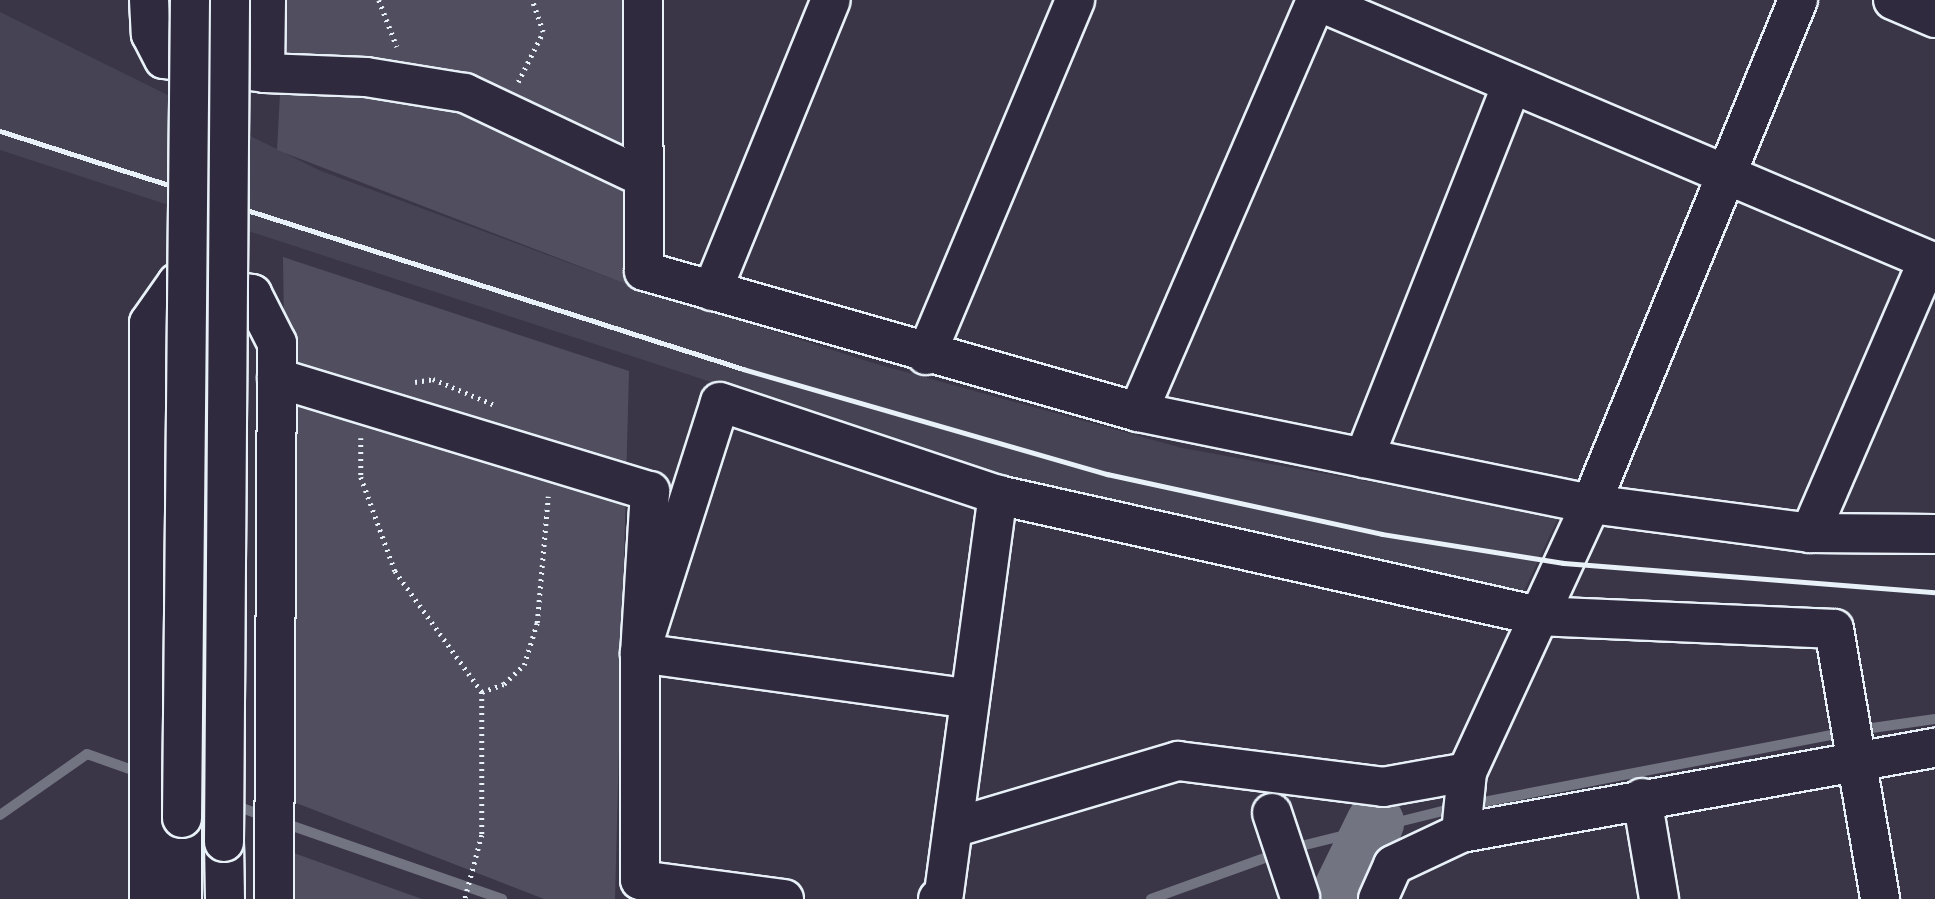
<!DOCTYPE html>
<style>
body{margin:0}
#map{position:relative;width:1935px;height:899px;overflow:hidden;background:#3a3648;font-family:"Playpen Sans",sans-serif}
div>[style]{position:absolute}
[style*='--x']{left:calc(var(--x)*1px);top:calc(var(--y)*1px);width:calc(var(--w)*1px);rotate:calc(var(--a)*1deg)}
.built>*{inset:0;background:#464354}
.green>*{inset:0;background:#504e5f}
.stream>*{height:10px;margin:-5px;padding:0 5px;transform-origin:5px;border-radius:5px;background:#737482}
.river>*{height:58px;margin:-29px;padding:0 29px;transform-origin:29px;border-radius:29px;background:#737482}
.path>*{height:4.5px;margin-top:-2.25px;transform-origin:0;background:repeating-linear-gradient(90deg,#e8f1f8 0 2px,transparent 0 7px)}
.roads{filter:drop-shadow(2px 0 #e8f1f8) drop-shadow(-2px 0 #e8f1f8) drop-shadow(0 2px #e8f1f8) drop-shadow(0 -2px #e8f1f8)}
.minor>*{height:38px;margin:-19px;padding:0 19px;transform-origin:19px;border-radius:19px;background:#2f2a3d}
.rail>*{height:5px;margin:-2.5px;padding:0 2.5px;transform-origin:2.5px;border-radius:2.5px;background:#e8f1f8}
.bridges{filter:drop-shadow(2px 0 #e8f1f8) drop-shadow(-2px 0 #e8f1f8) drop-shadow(0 2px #e8f1f8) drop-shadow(0 -2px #e8f1f8)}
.minor-bridge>*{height:38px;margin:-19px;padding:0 19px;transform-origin:19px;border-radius:19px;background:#2f2a3d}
span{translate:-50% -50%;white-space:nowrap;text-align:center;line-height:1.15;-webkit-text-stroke:6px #2f2a3d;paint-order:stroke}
</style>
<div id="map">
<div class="built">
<i style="clip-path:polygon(0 12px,321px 171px,626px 284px,873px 363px,1182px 448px,1559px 516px,1522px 595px,1001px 475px,840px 424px,0 150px)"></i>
</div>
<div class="green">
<i style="clip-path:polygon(285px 0,624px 0,626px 284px,277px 150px)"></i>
<i style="clip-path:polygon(283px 257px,629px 371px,615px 899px,544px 899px,291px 801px)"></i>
<i style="clip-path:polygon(291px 852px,422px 899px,292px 899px)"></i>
</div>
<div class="stream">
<i style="--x:1858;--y:730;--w:78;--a:-8.1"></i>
<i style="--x:231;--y:804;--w:37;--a:20"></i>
<i style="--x:1473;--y:804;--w:377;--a:-10.9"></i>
<i style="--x:0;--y:815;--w:106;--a:-35"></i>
<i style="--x:87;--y:754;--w:57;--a:19.4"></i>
<i style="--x:284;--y:823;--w:231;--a:19.2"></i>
<i style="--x:1293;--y:848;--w:167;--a:-13.9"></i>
<i style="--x:1151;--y:899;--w:136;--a:-19.8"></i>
</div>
<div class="river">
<i style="--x:1338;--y:899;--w:85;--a:-64"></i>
</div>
<div class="path">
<i style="--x:379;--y:0;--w:50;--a:69"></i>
<i style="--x:518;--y:82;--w:56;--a:-63.4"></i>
<i style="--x:543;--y:32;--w:34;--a:-109"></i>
<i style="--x:415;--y:382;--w:18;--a:-9"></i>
<i style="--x:433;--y:379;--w:67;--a:22.8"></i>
<i style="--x:361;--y:438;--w:39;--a:90"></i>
<i style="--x:361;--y:477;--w:100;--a:70.1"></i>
<i style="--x:395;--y:571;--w:149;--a:54.3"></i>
<i style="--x:482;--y:692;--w:143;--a:90"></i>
<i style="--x:482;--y:835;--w:66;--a:104.9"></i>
<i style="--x:482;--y:692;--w:23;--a:-20"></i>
<i style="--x:504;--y:684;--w:28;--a:-44"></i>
<i style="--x:524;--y:665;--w:44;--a:-72.8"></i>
<i style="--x:537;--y:623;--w:127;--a:-85"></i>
</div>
<div class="roads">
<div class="minor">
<i style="--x:149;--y:0;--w:34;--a:87"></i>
<i style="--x:151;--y:34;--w:28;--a:63"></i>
<i style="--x:164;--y:59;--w:102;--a:7.9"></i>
<i style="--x:265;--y:73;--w:73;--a:-89.2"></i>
<i style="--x:643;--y:0;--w:271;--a:89.8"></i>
<i style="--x:644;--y:271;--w:514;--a:15.93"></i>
<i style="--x:1138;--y:412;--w:462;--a:11.5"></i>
<i style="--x:1591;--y:504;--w:221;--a:7.5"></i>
<i style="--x:1810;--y:533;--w:125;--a:0.5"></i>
<i style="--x:1315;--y:0;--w:673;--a:22.99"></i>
<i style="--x:1893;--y:0;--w:46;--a:23.2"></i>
<i style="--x:265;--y:73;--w:101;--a:2.3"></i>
<i style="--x:366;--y:77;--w:100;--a:9.2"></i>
<i style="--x:465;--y:93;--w:197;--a:25.3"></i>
<i style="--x:712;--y:291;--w:314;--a:-67.8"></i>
<i style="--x:926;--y:355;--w:385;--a:-67.2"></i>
<i style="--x:277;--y:378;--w:390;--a:16.9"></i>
<i style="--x:650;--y:491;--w:162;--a:93.5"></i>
<i style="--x:640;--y:653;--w:333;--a:7.9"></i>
<i style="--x:1138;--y:412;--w:449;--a:-66.6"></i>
<i style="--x:1364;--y:458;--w:402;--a:-68.4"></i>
<i style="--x:1810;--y:533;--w:297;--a:-66.6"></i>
<i style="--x:1642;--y:798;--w:102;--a:80.4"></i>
<i style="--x:1272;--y:813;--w:89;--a:71.6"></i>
<i style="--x:953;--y:828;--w:235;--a:-16.6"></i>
<i style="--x:1178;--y:761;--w:207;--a:7.2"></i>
<i style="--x:1383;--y:787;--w:85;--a:-10.1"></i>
<i style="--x:1461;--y:833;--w:61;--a:-84.4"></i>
<i style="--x:1467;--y:772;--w:295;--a:-65.2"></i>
<i style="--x:1591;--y:504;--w:545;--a:-67.67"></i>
<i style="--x:224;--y:842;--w:57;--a:89"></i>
<i style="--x:149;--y:899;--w:576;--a:-90"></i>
<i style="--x:149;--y:323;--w:49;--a:-55"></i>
<i style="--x:177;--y:283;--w:76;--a:8.3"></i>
<i style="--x:252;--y:294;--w:55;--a:63"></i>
<i style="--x:277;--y:343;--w:556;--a:90.31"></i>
<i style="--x:182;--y:899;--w:81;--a:-90"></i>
<i style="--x:784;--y:899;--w:145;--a:-172.5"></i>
<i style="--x:640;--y:880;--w:227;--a:-90"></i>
<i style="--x:640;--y:653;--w:263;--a:-72.3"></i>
<i style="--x:720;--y:402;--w:293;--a:18.5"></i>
<i style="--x:998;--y:495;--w:554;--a:12.61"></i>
<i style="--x:1539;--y:616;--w:295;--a:2.5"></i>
<i style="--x:1834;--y:629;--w:274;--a:80.3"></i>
<i style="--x:938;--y:899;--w:8;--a:-45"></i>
<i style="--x:944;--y:893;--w:402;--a:-82.3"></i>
<i style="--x:1378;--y:899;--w:37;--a:-66"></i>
<i style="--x:1393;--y:865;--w:75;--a:-25.2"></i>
<i style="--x:1461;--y:833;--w:482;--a:-10.2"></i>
</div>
</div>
<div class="rail">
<i style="--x:0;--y:131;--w:780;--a:17.76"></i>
<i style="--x:743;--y:369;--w:379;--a:16.1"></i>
<i style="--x:1107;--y:474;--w:281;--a:12.3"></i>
<i style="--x:1382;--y:534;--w:183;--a:9.1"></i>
<i style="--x:1563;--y:563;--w:373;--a:4.5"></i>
</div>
<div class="bridges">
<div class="minor-bridge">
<i style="--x:182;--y:818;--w:818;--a:-89.44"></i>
<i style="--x:224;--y:842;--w:842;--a:-89.59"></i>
</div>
</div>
</div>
